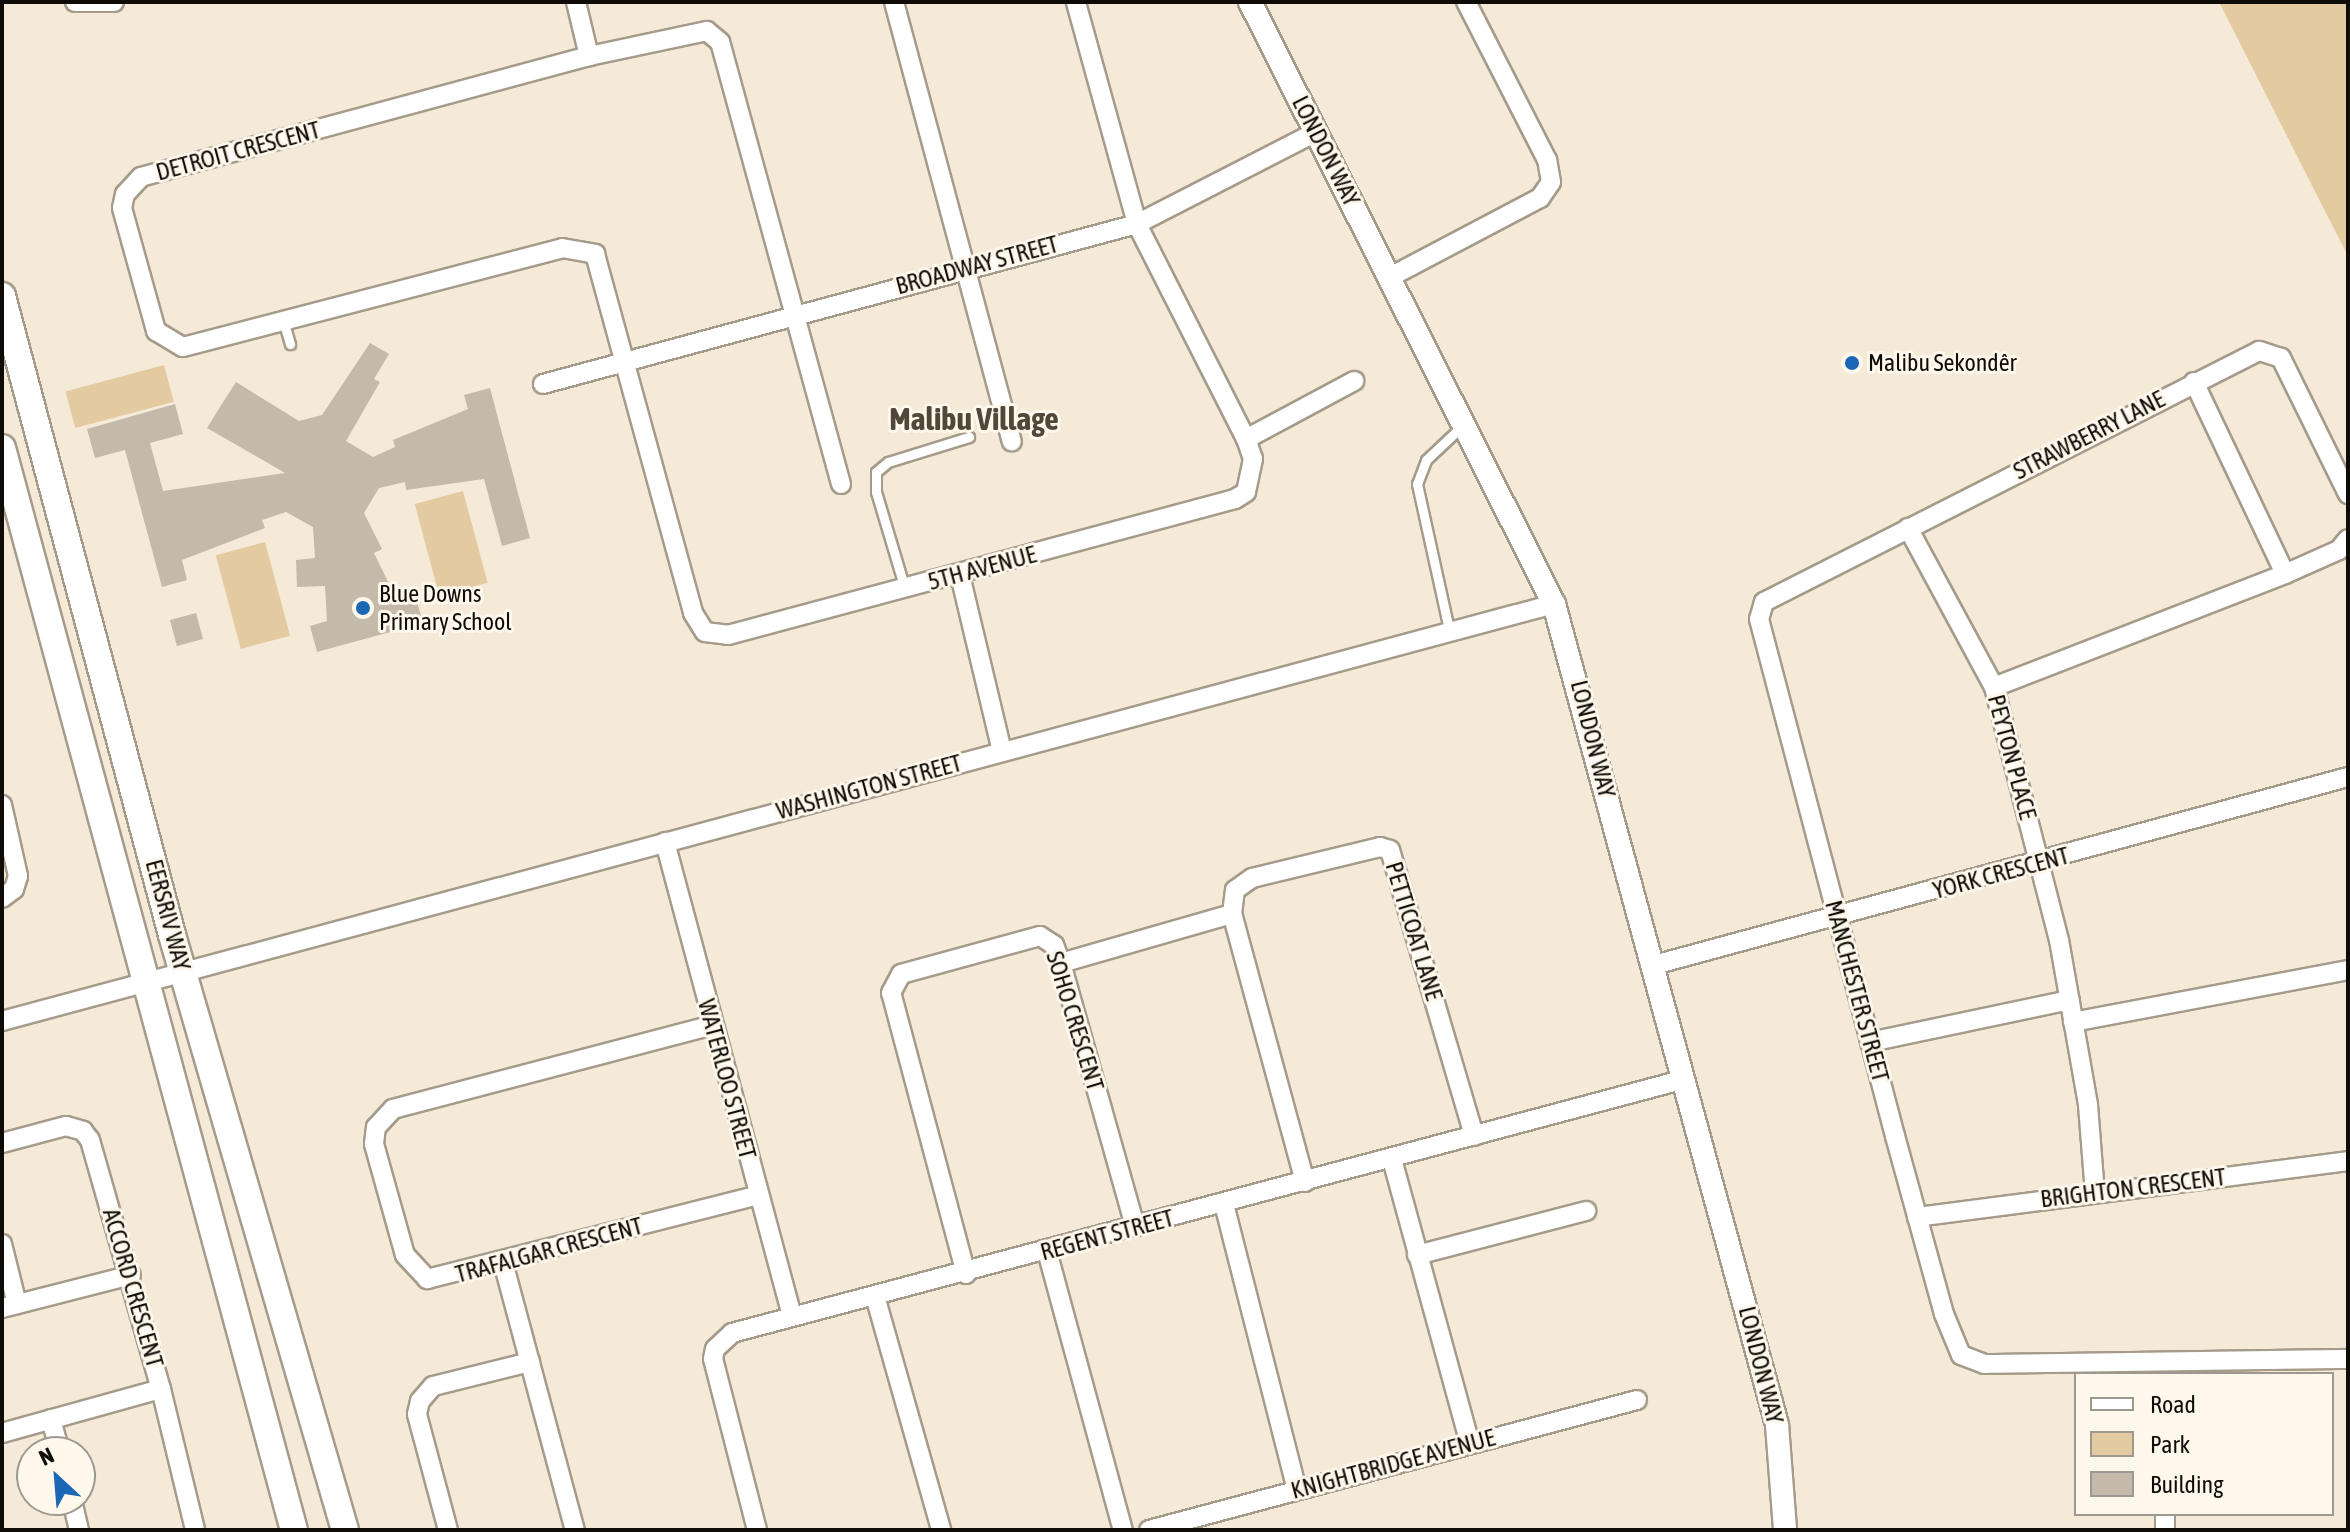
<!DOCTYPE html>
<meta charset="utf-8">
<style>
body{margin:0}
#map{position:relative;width:2350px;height:1532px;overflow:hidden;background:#f5e9d7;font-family:"Asap Condensed",sans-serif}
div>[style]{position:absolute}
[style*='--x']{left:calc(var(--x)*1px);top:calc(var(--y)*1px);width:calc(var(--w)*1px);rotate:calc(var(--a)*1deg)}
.green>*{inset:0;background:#e4caa1;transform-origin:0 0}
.building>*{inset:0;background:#c5baa9;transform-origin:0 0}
.roads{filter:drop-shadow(2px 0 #a59b8a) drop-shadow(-2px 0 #a59b8a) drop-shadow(0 2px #a59b8a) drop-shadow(0 -2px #a59b8a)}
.service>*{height:9px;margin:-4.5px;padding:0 4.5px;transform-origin:4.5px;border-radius:4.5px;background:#fff}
.minor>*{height:18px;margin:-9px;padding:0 9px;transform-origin:9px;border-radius:9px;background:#fff}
.tertiary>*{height:22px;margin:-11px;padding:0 11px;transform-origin:11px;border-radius:11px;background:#fff}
.secondary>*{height:26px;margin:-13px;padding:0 13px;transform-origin:13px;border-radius:13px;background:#fff}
.dots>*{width:22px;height:22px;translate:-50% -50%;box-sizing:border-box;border:4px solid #fef7ec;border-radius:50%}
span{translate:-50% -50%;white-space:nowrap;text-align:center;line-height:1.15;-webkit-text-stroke:6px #fef7ec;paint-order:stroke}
.street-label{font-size:24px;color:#0f0b06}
.poi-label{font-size:24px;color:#0f0b06}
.left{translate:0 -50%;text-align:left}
.district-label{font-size:32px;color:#514738;font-weight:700}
.frame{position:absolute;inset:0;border:4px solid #0f0b06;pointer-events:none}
.legend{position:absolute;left:2074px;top:1372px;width:260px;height:144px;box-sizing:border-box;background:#fef7ec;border:2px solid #9e9990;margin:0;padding:10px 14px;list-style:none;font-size:24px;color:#0f0b06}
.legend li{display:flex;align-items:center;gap:16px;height:40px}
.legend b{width:40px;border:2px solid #9e9990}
.north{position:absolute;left:16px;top:1436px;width:80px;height:80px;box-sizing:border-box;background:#fef7ec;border:2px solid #9e9990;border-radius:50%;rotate:334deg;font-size:22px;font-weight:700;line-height:32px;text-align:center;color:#0f0b06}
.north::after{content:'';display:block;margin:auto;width:28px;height:36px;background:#1b66b5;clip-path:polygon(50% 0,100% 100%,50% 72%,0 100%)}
</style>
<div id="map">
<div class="green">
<i style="clip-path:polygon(2219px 2px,2348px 2px,2348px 256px,2327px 215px)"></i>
<i style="left:164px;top:365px;width:38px;height:102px;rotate:75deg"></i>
<i style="left:463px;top:491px;width:95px;height:50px;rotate:75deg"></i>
<i style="left:265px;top:542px;width:97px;height:51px;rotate:75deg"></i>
</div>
<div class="building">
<i style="clip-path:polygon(370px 343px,389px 354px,374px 379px,380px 382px,346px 441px,373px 457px,395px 447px,393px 440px,468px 409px,464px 395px,490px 388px,530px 538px,502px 546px,484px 479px,406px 490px,405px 482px,379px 488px,364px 513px,382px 549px,374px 553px,398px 602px,416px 598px,423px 623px,317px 652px,310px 626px,327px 621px,325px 586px,297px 587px,296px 560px,315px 558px,313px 527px,286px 512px,262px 520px,265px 528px,182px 560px,187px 580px,162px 587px,125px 450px,95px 458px,87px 429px,175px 404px,183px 434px,150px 443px,163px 491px,285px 473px,207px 428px,220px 407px,236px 382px,299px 421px,322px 415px)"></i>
<i style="left:196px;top:613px;width:27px;height:27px;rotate:75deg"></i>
</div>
<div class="roads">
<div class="service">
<i style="--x:284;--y:323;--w:22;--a:74"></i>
<i style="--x:905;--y:589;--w:101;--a:-106.6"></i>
<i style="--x:876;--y:492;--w:20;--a:-90"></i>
<i style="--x:876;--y:472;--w:16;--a:-40"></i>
<i style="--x:888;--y:462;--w:85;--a:-17.2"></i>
<i style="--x:1450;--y:634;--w:154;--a:-102.4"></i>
<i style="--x:1417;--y:484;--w:26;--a:-69"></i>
<i style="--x:1426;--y:460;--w:50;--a:-43.4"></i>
</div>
<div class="minor">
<i style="--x:75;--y:2;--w:39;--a:0"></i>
<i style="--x:576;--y:2;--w:56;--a:76.5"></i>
<i style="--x:894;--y:2;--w:455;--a:75"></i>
<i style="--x:1390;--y:277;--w:170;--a:-27.8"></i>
<i style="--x:1540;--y:198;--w:19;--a:-55"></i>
<i style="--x:1551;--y:182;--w:22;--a:-100"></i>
<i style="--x:1547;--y:160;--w:178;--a:-117.1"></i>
<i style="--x:2194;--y:382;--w:212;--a:64.6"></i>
<i style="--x:543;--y:384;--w:615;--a:-15.08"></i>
<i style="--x:1137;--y:224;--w:201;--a:-27.2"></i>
<i style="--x:1246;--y:439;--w:123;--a:-28.2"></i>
<i style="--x:841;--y:484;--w:458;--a:-105.3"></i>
<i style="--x:720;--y:42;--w:17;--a:-140"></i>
<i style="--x:707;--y:31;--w:121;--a:168"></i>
<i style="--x:589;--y:56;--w:464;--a:164.9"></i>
<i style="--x:141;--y:177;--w:23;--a:133"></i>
<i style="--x:125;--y:194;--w:14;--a:102"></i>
<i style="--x:122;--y:208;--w:128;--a:74.5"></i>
<i style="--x:156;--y:331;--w:31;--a:31"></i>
<i style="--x:183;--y:347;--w:392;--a:-14.6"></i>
<i style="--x:562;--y:248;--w:34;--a:10"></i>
<i style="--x:595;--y:254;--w:372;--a:74.7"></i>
<i style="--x:693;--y:613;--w:22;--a:58"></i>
<i style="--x:705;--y:632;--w:23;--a:7"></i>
<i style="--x:728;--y:635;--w:525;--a:-15.02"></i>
<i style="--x:1235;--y:499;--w:13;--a:-32"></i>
<i style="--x:1246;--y:492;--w:34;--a:-78"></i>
<i style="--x:1253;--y:459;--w:21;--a:-109"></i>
<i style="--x:1246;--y:439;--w:241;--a:-116.9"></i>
<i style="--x:1137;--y:224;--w:230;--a:-105.4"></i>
<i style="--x:2348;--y:494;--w:152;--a:-116.2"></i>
<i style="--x:2281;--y:358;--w:23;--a:-162"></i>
<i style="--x:2259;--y:351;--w:555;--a:153.11"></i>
<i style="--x:1764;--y:602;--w:18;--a:106"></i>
<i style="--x:1759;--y:619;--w:535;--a:75.26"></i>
<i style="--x:1895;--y:1136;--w:185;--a:74.6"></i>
<i style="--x:1944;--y:1314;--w:44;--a:67.5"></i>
<i style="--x:1961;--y:1355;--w:25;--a:21"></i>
<i style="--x:1984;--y:1364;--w:364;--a:-0.8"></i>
<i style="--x:1908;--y:528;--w:181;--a:61.6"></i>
<i style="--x:1994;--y:687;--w:261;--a:75.6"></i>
<i style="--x:2059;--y:940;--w:168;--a:80"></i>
<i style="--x:2088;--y:1105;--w:88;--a:85.5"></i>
<i style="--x:960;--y:575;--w:181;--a:76.6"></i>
<i style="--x:1994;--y:687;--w:312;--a:-21.2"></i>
<i style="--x:2285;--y:574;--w:59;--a:-24"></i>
<i style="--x:2339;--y:550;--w:14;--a:-51"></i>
<i style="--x:2;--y:805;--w:73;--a:77.3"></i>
<i style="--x:18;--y:876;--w:14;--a:107"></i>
<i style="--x:14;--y:889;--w:15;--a:143"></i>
<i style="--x:665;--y:842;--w:490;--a:75"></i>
<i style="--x:1061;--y:963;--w:178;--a:-16"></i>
<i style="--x:1654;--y:965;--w:719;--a:-15.16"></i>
<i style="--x:2;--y:1021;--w:1607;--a:-15.04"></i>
<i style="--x:2073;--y:1022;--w:280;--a:-10.7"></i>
<i style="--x:713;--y:1025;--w:331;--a:165.3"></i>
<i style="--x:393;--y:1109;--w:25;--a:133"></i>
<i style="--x:376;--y:1127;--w:17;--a:97"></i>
<i style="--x:374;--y:1144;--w:115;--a:74.4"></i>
<i style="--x:405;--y:1255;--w:33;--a:47"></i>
<i style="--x:427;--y:1279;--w:341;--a:-14.2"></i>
<i style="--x:1870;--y:1042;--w:204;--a:-11.9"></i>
<i style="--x:2;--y:1143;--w:66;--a:-14.9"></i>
<i style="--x:66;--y:1126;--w:18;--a:16"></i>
<i style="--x:83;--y:1131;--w:11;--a:52"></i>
<i style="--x:90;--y:1140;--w:259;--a:74.1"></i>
<i style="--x:161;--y:1389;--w:145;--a:76.4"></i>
<i style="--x:1392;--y:1159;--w:295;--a:74.7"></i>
<i style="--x:1305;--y:1182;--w:278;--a:-105.2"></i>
<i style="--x:1232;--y:914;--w:24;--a:-83"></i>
<i style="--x:1235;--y:890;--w:21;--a:-35"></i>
<i style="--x:1252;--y:878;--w:132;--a:-13.6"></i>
<i style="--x:1380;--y:847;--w:10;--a:17"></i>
<i style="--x:1390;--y:850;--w:298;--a:73.6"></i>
<i style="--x:1224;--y:1204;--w:295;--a:75.7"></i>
<i style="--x:1917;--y:1217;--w:435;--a:-7.4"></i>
<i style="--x:2;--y:1244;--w:62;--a:76"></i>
<i style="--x:1047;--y:1251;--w:289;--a:74.8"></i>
<i style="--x:1417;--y:1255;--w:175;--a:-14.6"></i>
<i style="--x:503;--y:1262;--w:278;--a:75"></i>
<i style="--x:966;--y:1274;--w:291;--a:-104.9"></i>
<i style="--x:891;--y:993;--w:21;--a:-62"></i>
<i style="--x:901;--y:974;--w:144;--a:-15.3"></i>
<i style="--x:1040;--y:936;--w:17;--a:33"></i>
<i style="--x:1054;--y:945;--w:19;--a:69"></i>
<i style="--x:1061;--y:963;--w:274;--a:74.3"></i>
<i style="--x:875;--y:1296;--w:243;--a:74.2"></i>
<i style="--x:2;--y:1308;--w:133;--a:-14.3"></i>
<i style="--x:51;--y:1419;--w:34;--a:75"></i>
<i style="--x:2;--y:1433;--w:165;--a:-15.5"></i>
<i style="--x:72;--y:1500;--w:31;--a:77"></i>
<i style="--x:2165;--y:1514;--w:16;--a:90"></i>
<i style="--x:448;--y:1530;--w:120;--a:-105"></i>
<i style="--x:417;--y:1414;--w:13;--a:-77"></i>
<i style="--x:420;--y:1401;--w:20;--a:-49"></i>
<i style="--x:433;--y:1386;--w:100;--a:-13.9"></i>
<i style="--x:757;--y:1530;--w:177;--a:-104.4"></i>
<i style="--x:713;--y:1359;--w:10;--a:-79"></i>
<i style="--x:715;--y:1349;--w:23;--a:-43"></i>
<i style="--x:732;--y:1333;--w:986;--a:-14.92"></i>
<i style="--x:1149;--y:1530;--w:505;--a:-14.92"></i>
</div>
<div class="tertiary">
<i style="--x:1250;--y:2;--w:674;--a:63.21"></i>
<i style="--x:1554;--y:604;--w:851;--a:74.8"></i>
<i style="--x:1777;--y:1425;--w:105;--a:85.6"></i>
</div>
<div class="secondary">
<i style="--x:2;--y:296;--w:661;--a:75.1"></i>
<i style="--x:172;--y:935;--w:620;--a:73.79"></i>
<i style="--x:2;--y:448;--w:1121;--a:74.9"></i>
</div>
</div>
<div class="dots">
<i style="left:1852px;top:363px;background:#1b66b5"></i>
<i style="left:363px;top:608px;background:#1b66b5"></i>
</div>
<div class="street-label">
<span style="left:238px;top:151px;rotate:-15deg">DETROIT CRESCENT</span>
<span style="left:1326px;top:151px;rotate:63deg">LONDON WAY</span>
<span style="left:977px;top:265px;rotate:-15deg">BROADWAY STREET</span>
<span style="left:2089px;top:435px;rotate:-27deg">STRAWBERRY LANE</span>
<span style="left:982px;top:568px;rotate:-15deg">5TH AVENUE</span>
<span style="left:1593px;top:739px;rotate:76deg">LONDON WAY</span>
<span style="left:2012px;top:757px;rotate:75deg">PEYTON PLACE</span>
<span style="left:869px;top:787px;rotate:-15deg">WASHINGTON STREET</span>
<span style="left:2001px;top:873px;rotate:-15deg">YORK CRESCENT</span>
<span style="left:168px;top:915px;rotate:75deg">EERSRIV WAY</span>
<span style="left:1414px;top:931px;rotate:73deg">PETTICOAT LANE</span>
<span style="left:1857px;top:991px;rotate:75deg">MANCHESTER STREET</span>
<span style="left:1075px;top:1021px;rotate:73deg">SOHO CRESCENT</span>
<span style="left:727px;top:1079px;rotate:75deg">WATERLOO STREET</span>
<span style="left:2133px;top:1188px;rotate:-7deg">BRIGHTON CRESCENT</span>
<span style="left:1107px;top:1235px;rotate:-15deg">REGENT STREET</span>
<span style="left:549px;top:1250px;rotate:-15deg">TRAFALGAR CRESCENT</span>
<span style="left:133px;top:1288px;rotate:74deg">ACCORD CRESCENT</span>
<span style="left:1761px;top:1365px;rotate:76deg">LONDON WAY</span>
<span style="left:1393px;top:1464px;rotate:-15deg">KNIGHTBRIDGE AVENUE</span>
</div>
<div class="poi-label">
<span class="left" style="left:1868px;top:363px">Malibu Sekondêr</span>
<span class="left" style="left:379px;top:608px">Blue Downs<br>Primary School</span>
</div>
<div class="district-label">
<span style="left:974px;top:419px">Malibu Village</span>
</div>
<div class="frame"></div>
<ul class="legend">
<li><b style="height:10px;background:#fff"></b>Road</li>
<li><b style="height:22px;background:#e4caa1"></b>Park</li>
<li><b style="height:22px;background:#c5baa9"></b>Building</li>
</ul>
<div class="north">N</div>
</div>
